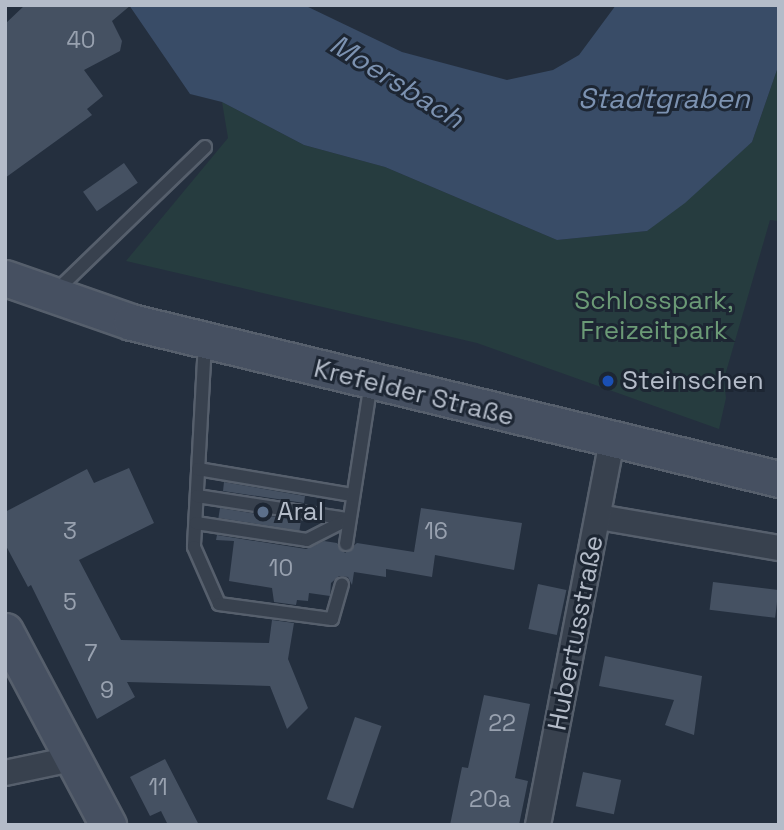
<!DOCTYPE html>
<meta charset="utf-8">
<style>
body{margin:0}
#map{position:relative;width:784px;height:830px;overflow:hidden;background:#242f3e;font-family:"Space Grotesk",sans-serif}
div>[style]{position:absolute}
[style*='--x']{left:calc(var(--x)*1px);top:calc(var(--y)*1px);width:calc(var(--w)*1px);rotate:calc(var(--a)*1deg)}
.green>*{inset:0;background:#263c3f}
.water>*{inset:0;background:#394c67}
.building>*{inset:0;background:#455162;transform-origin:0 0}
.roads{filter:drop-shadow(2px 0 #565f6c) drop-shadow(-2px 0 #565f6c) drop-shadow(0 2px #565f6c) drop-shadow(0 -2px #565f6c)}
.lane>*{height:12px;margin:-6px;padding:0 6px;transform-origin:6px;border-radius:6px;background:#38414e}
.street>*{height:24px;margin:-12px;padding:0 12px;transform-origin:12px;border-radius:12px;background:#38414e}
.secondary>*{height:35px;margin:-17.5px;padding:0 17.5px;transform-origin:17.5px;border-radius:17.5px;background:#465061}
.dots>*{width:19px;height:19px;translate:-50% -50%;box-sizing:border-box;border:4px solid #1d2633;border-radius:50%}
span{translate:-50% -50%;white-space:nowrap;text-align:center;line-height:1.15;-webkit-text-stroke:6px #1d2633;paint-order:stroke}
.number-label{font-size:23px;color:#98a1af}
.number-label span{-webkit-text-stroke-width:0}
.park-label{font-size:26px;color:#6b9a76}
.poi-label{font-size:26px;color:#b4bcc9}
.left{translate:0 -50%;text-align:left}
.street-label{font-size:26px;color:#b4bcc9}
.water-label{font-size:28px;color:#7c92b1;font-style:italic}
.frame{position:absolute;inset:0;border:7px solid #b4bcc9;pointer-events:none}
</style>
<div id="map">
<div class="green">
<i style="clip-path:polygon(779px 64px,779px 221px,770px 220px,724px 379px,726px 398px,719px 429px,477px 343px,126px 261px,228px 138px,222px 102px,304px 145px,385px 167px,557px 240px,647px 231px,752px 142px)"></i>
</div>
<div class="water">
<i style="clip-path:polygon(129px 5px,304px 5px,402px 52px,507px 80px,553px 70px,579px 55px,616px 5px,779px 5px,779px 64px,752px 142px,685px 203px,647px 231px,557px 240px,385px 167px,304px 145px,222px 102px,190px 94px)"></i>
</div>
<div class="building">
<i style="clip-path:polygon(25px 5px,131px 5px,112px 21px,122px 41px,120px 51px,84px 70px,103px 96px,87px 109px,92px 115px,5px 178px,5px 24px)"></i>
<i style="left:124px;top:163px;width:24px;height:50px;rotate:55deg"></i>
<i style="clip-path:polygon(129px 468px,154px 523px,79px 560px,121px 640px,269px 643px,272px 620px,294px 623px,288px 659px,308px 708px,287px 729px,270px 686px,127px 682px,135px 697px,97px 719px,31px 585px,28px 587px,5px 544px,5px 512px,87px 469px,94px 483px)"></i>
<i style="clip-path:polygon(224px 482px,305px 496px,304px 503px,223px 491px)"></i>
<i style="left:220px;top:508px;width:82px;height:10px;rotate:9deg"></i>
<i style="clip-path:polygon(421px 508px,522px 523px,514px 570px,435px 555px,432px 577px,386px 569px,386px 577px,354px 572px,352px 585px,348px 577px,339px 576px,331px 583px,330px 596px,309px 593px,308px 601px,297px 600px,296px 605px,274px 602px,272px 588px,229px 581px,234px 541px,216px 540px,217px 535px,306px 549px,324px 541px,337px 543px,345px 553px,357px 543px,414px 552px)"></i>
<i style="left:713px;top:582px;width:66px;height:28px;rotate:7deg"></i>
<i style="left:538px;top:584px;width:29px;height:46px;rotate:12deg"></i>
<i style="clip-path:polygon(605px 656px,702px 676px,694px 735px,665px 725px,674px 700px,599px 686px)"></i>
<i style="clip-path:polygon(484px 695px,530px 704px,515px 778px,528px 781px,519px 825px,450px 825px,462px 767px,468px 768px)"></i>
<i style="left:355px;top:717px;width:28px;height:87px;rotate:19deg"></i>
<i style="clip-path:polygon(165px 759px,199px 825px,168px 825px,161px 811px,150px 816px,130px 777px)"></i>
<i style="left:583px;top:772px;width:39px;height:35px;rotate:12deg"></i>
</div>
<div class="roads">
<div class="lane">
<i style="--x:54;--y:293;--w:210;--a:-44"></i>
<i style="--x:205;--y:342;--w:205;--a:93.1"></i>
<i style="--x:194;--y:547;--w:62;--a:66.3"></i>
<i style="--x:219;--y:604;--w:114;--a:7.6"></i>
<i style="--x:332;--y:619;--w:36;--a:-74"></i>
<i style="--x:198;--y:469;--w:156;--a:9.6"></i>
<i style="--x:197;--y:496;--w:153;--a:8.7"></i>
<i style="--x:196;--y:523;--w:112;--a:8.7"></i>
<i style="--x:307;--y:540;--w:46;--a:-27.1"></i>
<i style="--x:346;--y:544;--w:163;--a:-81.2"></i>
</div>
<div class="street">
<i style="--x:599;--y:517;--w:183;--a:9.8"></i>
<i style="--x:5;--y:773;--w:68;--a:-11.8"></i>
<i style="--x:538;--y:825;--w:390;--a:-79.1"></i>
</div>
<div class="secondary">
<i style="--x:5;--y:278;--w:133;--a:19.2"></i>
<i style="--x:131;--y:322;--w:667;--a:13.62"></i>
<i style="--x:5;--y:631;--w:220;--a:62"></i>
</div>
</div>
<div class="dots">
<i style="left:608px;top:381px;background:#1a4fb4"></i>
<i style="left:263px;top:512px;background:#5c6f8a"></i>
</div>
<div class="number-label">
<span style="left:81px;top:40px">40</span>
<span style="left:70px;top:531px">3</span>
<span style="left:436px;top:531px">16</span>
<span style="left:281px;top:568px">10</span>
<span style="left:70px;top:602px">5</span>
<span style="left:91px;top:653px">7</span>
<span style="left:107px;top:690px">9</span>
<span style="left:502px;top:723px">22</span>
<span style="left:158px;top:787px">11</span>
<span style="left:490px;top:799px">20a</span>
</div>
<div class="park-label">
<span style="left:654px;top:316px">Schlosspark,<br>Freizeitpark</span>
</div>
<div class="poi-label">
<span class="left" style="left:622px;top:381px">Steinschen</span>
<span class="left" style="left:277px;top:512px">Aral</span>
</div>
<div class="street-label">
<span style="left:414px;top:393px;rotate:14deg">Krefelder Straße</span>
<span style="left:576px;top:633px;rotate:-79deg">Hubertusstraße</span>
</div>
<div class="water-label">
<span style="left:397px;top:81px;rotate:32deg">Moersbach</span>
<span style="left:664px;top:98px">Stadtgraben</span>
</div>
<div class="frame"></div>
</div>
